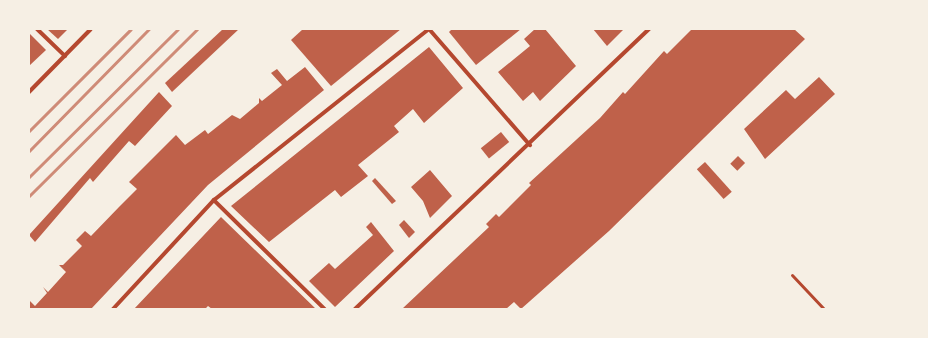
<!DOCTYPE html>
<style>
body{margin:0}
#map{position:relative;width:928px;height:338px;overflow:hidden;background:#f6efe4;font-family:"Crimson Pro",serif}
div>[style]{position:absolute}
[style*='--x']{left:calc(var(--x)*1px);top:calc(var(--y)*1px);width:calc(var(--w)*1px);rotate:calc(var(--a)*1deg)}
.building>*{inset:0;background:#bf614a;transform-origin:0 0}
.service>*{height:3px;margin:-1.5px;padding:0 1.5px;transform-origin:1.5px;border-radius:1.5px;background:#b5482f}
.pedestrian>*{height:3.5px;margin:-1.75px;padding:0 1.75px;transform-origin:1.75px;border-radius:1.75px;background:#b5482f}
.minor>*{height:4px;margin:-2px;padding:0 2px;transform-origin:2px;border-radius:2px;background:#b5482f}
.rail>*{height:3px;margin:-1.5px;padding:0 1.5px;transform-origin:1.5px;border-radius:1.5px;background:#cf8b77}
span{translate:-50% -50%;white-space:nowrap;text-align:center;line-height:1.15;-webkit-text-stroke:4px #f6efe4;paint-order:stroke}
.frame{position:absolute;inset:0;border:30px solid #f6efe4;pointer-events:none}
</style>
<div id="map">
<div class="building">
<i style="clip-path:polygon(47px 29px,68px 29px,58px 39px)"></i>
<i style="clip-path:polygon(223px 29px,239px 29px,172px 92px,165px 83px)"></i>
<i style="clip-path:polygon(303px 29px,401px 29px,331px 86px,291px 40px)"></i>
<i style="clip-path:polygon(452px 29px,521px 29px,476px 65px,449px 32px)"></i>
<i style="clip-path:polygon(535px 29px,545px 29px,576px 66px,540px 101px,533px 92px,523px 101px,498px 72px,530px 46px,524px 39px)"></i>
<i style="clip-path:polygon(593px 29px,624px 29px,607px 46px)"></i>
<i style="clip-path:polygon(692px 29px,794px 29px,805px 39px,609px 231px,521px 309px,514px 302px,506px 309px,402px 309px,489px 227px,486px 224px,496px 214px,499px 217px,531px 185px,529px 183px,600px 118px,623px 92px,625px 94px,664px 51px,667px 54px)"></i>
<i style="clip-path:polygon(29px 33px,46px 50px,29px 66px)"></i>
<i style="clip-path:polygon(429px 47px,463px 88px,424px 123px,413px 109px,394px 126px,399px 132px,358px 165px,368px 176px,341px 197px,335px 190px,269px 242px,231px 206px)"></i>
<i style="clip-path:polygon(305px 67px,324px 90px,208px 185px,91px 309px,29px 309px,29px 300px,35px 306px,47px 293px,43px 287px,48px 292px,66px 272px,59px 265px,63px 265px,82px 246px,76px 240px,85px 231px,91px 236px,119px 207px,137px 189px,129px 182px,176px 135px,185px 145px,205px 130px,208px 134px,232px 115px,240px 119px,259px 103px,259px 98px,262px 101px,282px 85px,271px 73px,277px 69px,287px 81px)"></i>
<i style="clip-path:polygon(819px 77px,835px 94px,765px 159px,744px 129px,786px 90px,795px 99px)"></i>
<i style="clip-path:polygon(159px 92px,172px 106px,135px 146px,129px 141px,93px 182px,90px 178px,35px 242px,29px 235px)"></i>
<i style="left:501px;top:132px;width:13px;height:26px;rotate:51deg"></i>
<i style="left:738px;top:156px;width:10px;height:11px;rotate:45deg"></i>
<i style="left:705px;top:162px;width:40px;height:11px;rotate:48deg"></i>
<i style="clip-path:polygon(430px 170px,452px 196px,430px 218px,423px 201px,411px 187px)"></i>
<i style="clip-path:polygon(375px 178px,396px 201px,392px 204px,372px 181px)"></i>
<i style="clip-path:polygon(221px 217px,316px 309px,212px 309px,208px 306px,205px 309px,134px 309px)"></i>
<i style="clip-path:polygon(404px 220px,415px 232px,409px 238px,399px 225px)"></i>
<i style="clip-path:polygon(371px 222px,394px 251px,335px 307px,309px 281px,329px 263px,335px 269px,373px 235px,366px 227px)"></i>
</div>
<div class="service">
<i style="--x:792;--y:275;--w:47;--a:46.7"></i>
</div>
<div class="pedestrian">
<i style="--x:214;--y:200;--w:156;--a:44.5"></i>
</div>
<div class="minor">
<i style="--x:37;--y:29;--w:39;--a:44"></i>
<i style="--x:429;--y:29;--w:154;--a:49"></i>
<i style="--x:29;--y:92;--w:88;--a:-45.5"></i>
<i style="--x:113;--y:309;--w:149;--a:-47.2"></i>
<i style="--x:214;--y:200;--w:275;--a:-38.5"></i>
<i style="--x:355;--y:309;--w:406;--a:-43.6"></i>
</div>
<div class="rail">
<i style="--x:29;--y:131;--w:144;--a:-45"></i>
<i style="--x:29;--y:151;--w:171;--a:-45.5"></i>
<i style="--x:29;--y:177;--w:210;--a:-44.8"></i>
<i style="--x:29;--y:196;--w:237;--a:-44.8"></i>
</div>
<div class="frame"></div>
</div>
